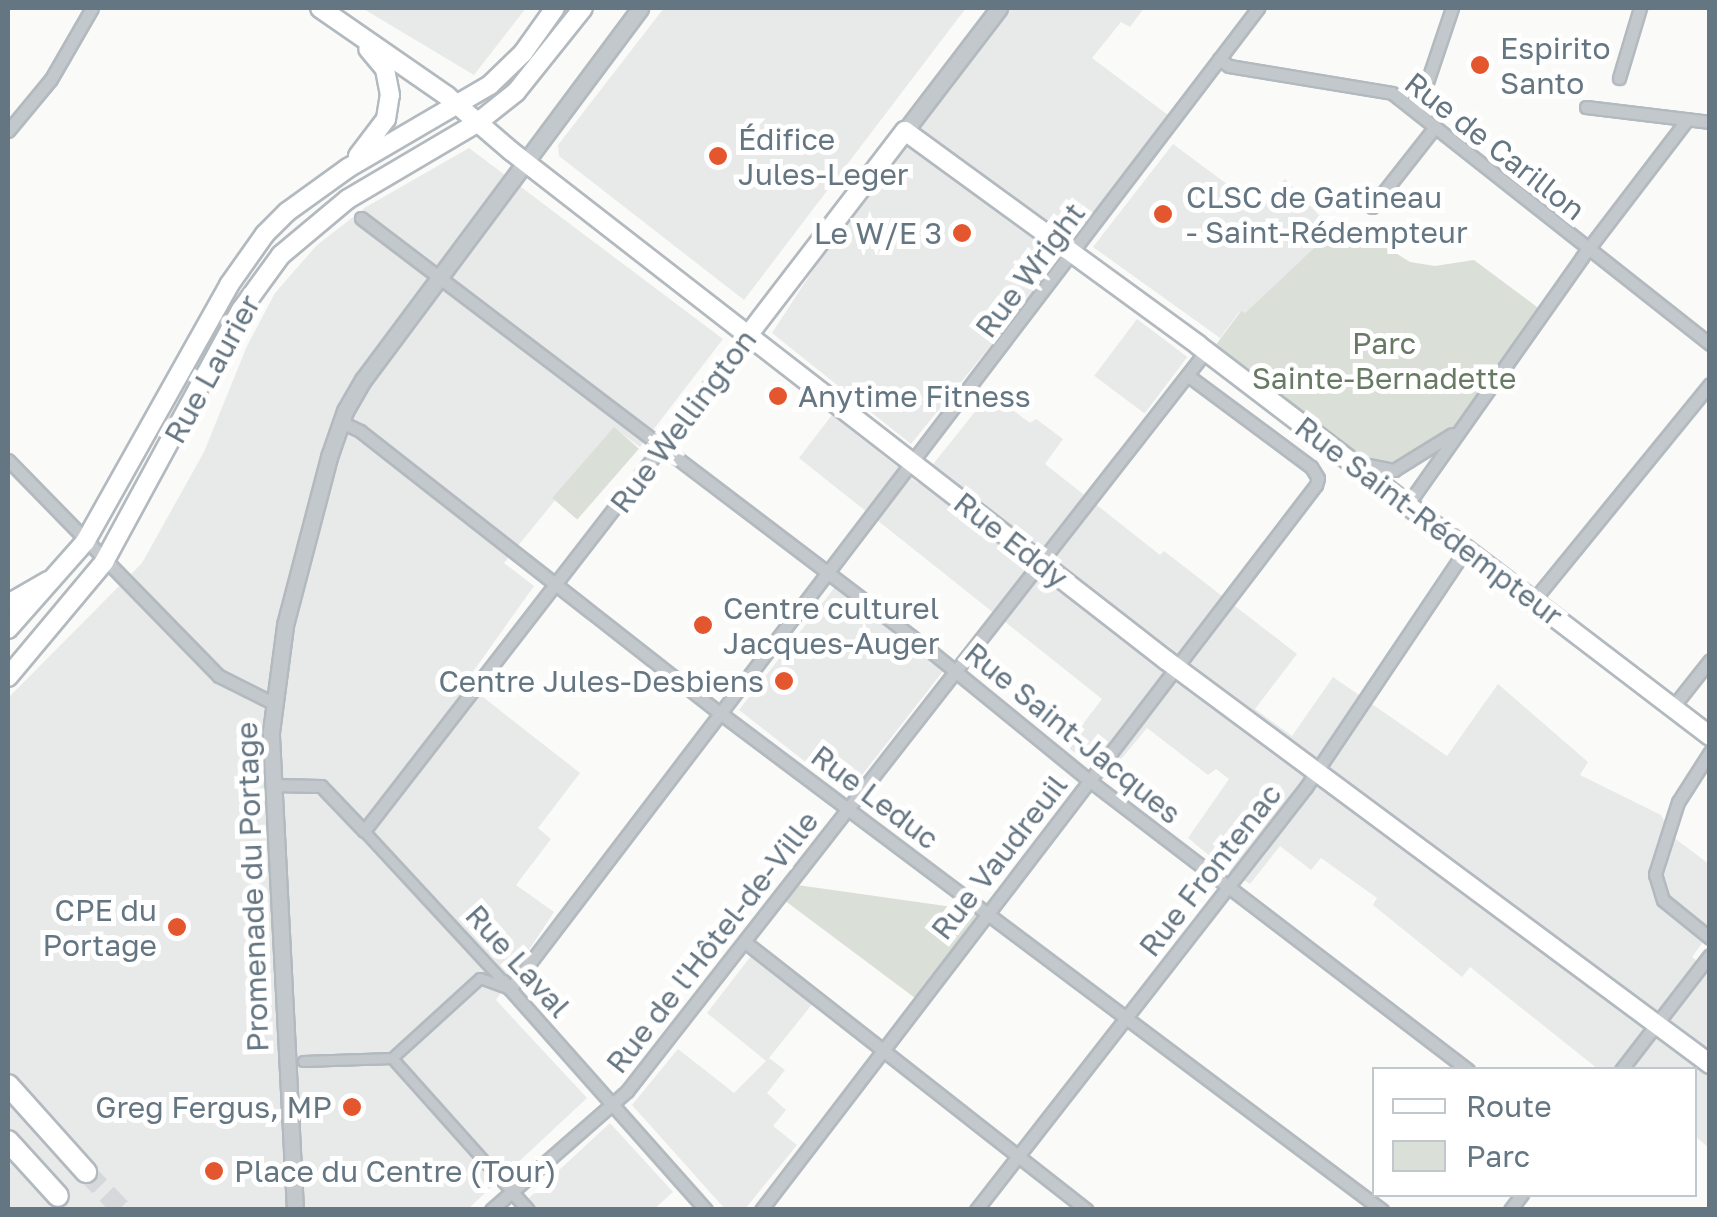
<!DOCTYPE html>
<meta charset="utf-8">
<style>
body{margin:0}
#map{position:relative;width:1717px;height:1217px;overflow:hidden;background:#fafaf8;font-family:"Golos Text",sans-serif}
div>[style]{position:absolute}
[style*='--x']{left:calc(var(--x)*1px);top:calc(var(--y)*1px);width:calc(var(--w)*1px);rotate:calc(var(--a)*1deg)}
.built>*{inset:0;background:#e8e9e9;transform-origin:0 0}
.green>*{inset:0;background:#dadfd7;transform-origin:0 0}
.primary-tunnel>*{height:20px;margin-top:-10px;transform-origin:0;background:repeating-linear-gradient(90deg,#d5d9db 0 20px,transparent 0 30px)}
.roads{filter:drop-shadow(2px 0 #b3babf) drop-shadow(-2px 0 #b3babf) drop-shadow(0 2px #b3babf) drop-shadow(0 -2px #b3babf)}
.pedestrian>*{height:9px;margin:-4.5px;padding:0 4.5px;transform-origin:4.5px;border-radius:4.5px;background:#c3c8cc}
.minor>*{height:11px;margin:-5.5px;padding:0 5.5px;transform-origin:5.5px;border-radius:5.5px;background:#c3c8cc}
.tertiary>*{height:15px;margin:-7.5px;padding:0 7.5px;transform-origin:7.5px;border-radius:7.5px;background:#c3c8cc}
.secondary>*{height:18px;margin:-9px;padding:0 9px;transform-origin:9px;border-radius:9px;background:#fff}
.primary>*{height:20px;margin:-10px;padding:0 10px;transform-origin:10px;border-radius:10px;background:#fff}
.dots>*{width:28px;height:28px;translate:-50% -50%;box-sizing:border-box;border:5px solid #fff;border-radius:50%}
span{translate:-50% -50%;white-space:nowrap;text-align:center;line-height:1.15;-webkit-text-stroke:10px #fff;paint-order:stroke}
.poi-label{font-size:30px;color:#657683}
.left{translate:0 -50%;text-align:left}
.right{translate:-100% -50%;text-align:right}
.street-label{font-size:30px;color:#657683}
.park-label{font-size:30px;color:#687a64}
.frame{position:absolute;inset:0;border:10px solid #657683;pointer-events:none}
.legend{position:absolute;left:1372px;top:1067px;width:325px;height:130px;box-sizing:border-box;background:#fff;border:2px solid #c1c8cd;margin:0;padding:12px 18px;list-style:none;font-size:30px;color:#657683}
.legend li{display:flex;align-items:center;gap:20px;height:50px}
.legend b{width:50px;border:2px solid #c1c8cd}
</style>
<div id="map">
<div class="built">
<i style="clip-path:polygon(362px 8px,526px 8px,474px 75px)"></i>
<i style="clip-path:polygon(664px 8px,966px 8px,744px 300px,559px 156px,558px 145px)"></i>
<i style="clip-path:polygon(1008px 8px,1144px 8px,1130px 27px,1121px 22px,1092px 58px,1168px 115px,1064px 255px,911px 444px,772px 333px,847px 218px)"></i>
<i style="clip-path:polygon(1173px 144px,1259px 208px,1285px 179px,1333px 230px,1244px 314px,1240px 311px,1220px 338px,1093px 247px)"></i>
<i style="clip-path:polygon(469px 148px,723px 339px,640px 447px,614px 428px,504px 563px,534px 586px,465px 683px,580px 773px,538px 828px,551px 839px,516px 885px,554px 912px,496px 1000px,587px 1098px,468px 1209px,8px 1210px,8px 698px,142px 563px,204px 452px,247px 346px,275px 293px,317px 245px,366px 207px)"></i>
<i style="left:1137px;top:319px;width:63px;height:71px;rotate:37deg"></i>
<i style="clip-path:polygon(990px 393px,1030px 423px,1036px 419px,1063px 439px,1045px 464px,1160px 555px,1164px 551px,1297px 654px,1255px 709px,1292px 736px,1333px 677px,1447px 756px,1498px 684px,1588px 762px,1580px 775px,1661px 815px,1673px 837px,1709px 864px,1709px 934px,1692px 957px,1709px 969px,1709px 1148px,1695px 1136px,1694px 1070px,1598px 1069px,1470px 967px,1462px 977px,1373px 905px,1377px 898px,1321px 858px,1311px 870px,1280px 846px,1250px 884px,1223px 867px,1188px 838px,1229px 779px,1216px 769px,1208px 775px,1147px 728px,1107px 776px,1066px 746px,1102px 699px,799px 458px,832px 415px,918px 483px)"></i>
<i style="left:835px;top:587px;width:137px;height:156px;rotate:38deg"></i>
<i style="clip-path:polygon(751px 956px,813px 1003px,769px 1058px,785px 1070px,767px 1093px,786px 1110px,773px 1126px,797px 1145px,745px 1209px,725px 1209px,632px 1105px,678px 1049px,734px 1093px,766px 1061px,707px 1013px)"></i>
<i style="clip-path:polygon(610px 1123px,673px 1192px,654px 1209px,516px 1210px)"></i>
</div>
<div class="green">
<i style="clip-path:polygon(1351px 225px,1410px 262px,1435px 266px,1474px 260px,1545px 313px,1464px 425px,1394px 470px,1369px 467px,1209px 354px,1241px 311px,1245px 313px,1333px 230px)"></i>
<i style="left:614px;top:427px;width:33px;height:94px;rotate:41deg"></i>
<i style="clip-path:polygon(790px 884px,988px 912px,919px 1001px,780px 897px)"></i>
</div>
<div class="primary-tunnel">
<i style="--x:86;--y:1172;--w:52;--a:46.5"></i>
</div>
<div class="roads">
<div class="pedestrian">
<i style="--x:364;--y:831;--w:207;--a:47.2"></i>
<i style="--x:392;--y:1058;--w:178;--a:48.2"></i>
<i style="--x:303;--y:1061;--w:89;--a:-1.9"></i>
<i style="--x:392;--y:1058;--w:119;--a:-42.3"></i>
<i style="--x:480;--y:978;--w:29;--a:20"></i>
</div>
<div class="minor">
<i style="--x:1219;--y:59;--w:12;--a:35"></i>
<i style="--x:1229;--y:66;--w:165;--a:9.4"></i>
<i style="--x:1392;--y:93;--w:405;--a:38.3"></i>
<i style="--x:1619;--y:78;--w:73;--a:-73.3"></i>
<i style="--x:1586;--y:107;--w:125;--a:6.9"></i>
<i style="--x:1417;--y:112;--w:110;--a:-71.4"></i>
<i style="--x:8;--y:131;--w:67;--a:-50.4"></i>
<i style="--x:51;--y:79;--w:82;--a:-60"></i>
<i style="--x:1372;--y:207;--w:102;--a:-51.8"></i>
<i style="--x:361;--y:218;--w:706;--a:37.23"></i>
<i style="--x:923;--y:645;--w:215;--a:39.2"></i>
<i style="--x:1090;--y:781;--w:476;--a:37.4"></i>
<i style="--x:341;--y:422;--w:21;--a:25"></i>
<i style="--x:360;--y:431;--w:457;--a:38.1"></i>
<i style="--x:720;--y:713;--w:828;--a:36.9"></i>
<i style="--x:8;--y:460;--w:302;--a:45.7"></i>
<i style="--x:219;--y:676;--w:60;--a:26.6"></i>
<i style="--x:1363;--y:464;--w:32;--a:11"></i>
<i style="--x:1394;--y:470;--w:68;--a:-31.8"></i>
<i style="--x:1408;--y:504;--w:302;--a:-54.8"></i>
<i style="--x:1582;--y:257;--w:171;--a:-52.6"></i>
<i style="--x:1533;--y:601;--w:280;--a:-50.8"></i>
<i style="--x:1672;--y:708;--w:61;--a:-51.6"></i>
<i style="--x:1710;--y:752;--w:59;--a:122.6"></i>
<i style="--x:1678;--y:802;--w:76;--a:107.7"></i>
<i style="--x:1655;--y:874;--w:27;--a:73"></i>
<i style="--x:1663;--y:900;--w:60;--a:39"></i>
<i style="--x:273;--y:785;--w:48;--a:1.2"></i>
<i style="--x:321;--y:786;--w:62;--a:46.3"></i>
<i style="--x:364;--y:831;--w:629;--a:-52.24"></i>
<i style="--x:745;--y:942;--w:434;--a:38.1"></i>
<i style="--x:1621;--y:1070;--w:145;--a:-52.3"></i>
<i style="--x:511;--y:1191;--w:25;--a:48"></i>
<i style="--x:491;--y:1210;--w:181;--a:-41.2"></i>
<i style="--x:627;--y:1091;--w:940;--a:-51.96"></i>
<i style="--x:706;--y:1210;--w:306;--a:-131.6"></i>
<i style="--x:503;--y:981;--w:11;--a:49"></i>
<i style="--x:510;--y:989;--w:1234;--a:-52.67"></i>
<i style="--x:761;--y:1210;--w:913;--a:-52.57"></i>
<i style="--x:1316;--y:485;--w:7;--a:-74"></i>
<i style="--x:1318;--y:478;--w:13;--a:-122"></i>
<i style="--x:1311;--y:467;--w:154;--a:-143.4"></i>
<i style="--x:976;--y:1210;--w:536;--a:-52.04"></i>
<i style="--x:1306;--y:787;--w:287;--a:-56.1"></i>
<i style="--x:1510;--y:1210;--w:20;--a:-53"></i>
</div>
<div class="tertiary">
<i style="--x:905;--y:131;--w:155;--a:-52.6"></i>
<i style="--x:295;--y:1210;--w:479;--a:-92.9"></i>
<i style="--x:271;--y:732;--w:108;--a:-82.5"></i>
<i style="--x:285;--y:625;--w:174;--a:-75.3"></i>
<i style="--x:329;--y:457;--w:49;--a:-70.8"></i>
<i style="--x:345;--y:411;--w:36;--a:-60"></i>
<i style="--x:363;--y:380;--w:464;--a:-53.3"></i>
</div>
<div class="secondary">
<i style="--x:320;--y:8;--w:155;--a:34.7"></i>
<i style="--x:447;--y:96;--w:84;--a:40.7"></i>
<i style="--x:511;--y:151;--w:830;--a:37.85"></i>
<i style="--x:1166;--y:660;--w:678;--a:36.6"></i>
<i style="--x:358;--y:156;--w:46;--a:-52.9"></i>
<i style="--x:386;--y:119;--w:24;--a:-81"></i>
<i style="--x:390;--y:95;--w:26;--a:-101"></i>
<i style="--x:385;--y:69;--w:26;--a:-130"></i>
<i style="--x:749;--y:334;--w:256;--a:-52.5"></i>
<i style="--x:905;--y:131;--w:363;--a:36.1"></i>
<i style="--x:1198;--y:345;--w:644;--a:37.37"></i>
<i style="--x:8;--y:604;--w:46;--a:-29.9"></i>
<i style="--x:8;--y:629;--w:116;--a:-48.5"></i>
<i style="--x:85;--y:542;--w:295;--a:-60.7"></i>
<i style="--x:229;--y:285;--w:62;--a:-54.8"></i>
<i style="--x:265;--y:234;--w:31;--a:-45"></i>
<i style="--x:287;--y:212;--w:75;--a:-35.8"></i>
<i style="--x:348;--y:168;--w:164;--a:-30.3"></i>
<i style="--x:490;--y:85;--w:46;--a:-44.1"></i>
<i style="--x:523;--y:53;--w:55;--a:-54.6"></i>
<i style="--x:8;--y:677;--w:150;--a:-50.1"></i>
<i style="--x:104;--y:562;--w:287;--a:-61.5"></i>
<i style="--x:241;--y:310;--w:68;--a:-54"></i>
<i style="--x:281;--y:255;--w:87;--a:-39.9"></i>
<i style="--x:348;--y:199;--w:150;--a:-30.5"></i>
<i style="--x:477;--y:123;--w:50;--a:-38.5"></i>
<i style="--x:516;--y:92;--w:107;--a:-51.4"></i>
</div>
<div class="primary">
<i style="--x:8;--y:1085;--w:117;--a:48.1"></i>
<i style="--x:8;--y:1141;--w:74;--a:47.7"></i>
</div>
</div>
<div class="dots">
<i style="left:1480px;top:65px;background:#e4572e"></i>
<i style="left:718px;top:156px;background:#e4572e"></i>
<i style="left:1163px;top:214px;background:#e4572e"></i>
<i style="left:962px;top:233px;background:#e4572e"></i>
<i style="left:778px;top:396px;background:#e4572e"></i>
<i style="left:703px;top:625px;background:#e4572e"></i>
<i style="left:784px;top:681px;background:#e4572e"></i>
<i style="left:177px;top:927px;background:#e4572e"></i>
<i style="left:352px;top:1107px;background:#e4572e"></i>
<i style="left:214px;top:1171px;background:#e4572e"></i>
</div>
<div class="poi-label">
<span class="left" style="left:1500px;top:65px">Espirito<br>Santo</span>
<span class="left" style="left:738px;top:156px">Édifice<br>Jules-Leger</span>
<span class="left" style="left:1186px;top:214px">CLSC de Gatineau<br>- Saint-Rédempteur</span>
<span class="right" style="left:942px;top:233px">Le W/E 3</span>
<span class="left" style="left:798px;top:396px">Anytime Fitness</span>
<span class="left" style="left:723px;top:625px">Centre culturel<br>Jacques-Auger</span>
<span class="right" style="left:764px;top:681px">Centre Jules-Desbiens</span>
<span class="right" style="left:157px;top:927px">CPE du<br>Portage</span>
<span class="right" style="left:332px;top:1107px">Greg Fergus, MP</span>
<span class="left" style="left:234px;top:1171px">Place du Centre (Tour)</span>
</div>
<div class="street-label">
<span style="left:1495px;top:146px;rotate:38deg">Rue de Carillon</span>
<span style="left:1030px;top:270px;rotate:-53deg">Rue Wright</span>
<span style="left:212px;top:369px;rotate:-61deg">Rue Laurier</span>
<span style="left:683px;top:421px;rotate:-53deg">Rue Wellington</span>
<span style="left:1429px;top:521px;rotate:37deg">Rue Saint-Rédempteur</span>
<span style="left:1011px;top:540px;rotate:38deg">Rue Eddy</span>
<span style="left:1073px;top:733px;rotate:39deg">Rue Saint-Jacques</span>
<span style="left:875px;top:797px;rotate:37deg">Rue Leduc</span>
<span style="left:999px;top:857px;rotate:-52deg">Rue Vaudreuil</span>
<span style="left:1210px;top:870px;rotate:-52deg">Rue Frontenac</span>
<span style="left:252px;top:887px;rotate:-92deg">Promenade du Portage</span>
<span style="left:712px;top:942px;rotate:-52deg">Rue de l'Hôtel-de-Ville</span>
<span style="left:518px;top:961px;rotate:48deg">Rue Laval</span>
</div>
<div class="park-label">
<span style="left:1384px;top:360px">Parc<br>Sainte-Bernadette</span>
</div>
<div class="frame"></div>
<ul class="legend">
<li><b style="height:12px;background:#fff"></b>Route</li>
<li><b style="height:28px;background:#dadfd7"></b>Parc</li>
</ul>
</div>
